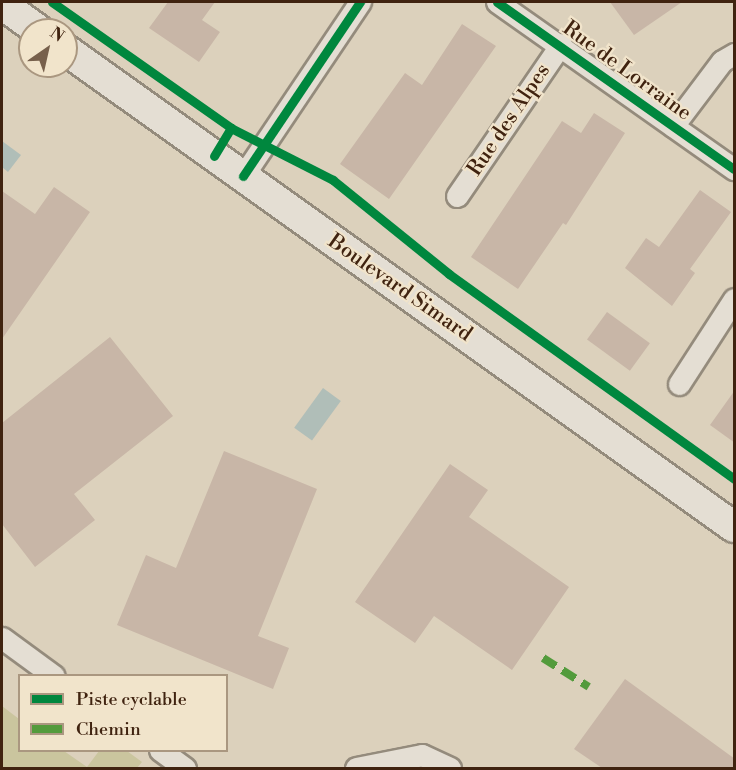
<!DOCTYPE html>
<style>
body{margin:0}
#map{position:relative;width:736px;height:770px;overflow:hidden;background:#dcd1bc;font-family:"Libre Bodoni",serif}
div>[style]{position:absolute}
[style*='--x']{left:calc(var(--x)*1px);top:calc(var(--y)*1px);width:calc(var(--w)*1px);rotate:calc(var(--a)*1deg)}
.green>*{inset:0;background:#cac59e}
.water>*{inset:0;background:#b0beb8;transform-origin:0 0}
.building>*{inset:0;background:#c8b6a7;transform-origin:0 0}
.roads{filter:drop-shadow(2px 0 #948b7c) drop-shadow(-2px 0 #948b7c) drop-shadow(0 2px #948b7c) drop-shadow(0 -2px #948b7c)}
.street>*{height:21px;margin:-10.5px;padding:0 10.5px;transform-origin:10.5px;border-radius:10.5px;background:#e4ded3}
.secondary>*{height:30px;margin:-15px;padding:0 15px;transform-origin:15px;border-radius:15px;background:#e4ded3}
.quiet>*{height:8px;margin-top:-4px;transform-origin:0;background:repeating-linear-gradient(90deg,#539b3c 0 15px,transparent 0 23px)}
.cycleway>*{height:9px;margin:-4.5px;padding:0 4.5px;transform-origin:4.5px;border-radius:4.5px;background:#00873e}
span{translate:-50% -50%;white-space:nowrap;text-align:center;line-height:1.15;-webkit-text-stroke:4.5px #f1e4cb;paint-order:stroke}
.street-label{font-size:21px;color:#402310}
.frame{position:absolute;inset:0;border:3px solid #402310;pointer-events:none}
.legend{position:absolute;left:18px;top:674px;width:210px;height:78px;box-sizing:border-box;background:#f1e4cb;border:2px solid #aa9780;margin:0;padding:8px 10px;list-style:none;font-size:18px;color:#402310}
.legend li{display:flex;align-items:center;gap:12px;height:30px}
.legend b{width:30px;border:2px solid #aa9780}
.north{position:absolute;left:18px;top:18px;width:60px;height:60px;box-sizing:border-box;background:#f1e4cb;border:2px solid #aa9780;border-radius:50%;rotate:34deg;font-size:16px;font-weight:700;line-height:24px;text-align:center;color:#402310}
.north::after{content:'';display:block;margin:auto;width:21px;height:27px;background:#77604c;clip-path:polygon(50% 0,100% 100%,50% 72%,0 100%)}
</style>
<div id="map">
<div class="green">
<i style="clip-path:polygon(2px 706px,19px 719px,20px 750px,64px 751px,87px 767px,99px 751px,127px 751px,142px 762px,137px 768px,2px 768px)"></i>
</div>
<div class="water">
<i style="clip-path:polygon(2px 141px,21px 155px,8px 172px,2px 167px)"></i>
<i style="left:323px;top:388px;width:22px;height:49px;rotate:36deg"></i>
</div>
<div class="building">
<i style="clip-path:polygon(168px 2px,215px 2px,202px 20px,220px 32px,199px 62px,149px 28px)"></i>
<i style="clip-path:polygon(610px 2px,682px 2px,634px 35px)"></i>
<i style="clip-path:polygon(462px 24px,496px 46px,389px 199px,340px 164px,405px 73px,422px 85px)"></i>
<i style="clip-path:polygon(594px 113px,625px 133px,566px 225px,563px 223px,518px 289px,471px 257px,562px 121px,581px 133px)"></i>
<i style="clip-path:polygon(54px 187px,90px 212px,2px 339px,2px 191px,35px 214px)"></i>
<i style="clip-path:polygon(700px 190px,731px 212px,690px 269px,695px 273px,672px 306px,625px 268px,646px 238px,659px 247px)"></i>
<i style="left:607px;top:312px;width:53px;height:34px;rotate:36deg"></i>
<i style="clip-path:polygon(110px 337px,173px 416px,74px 494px,95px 520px,35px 567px,2px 524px,2px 423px)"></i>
<i style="clip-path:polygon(735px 390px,735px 443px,710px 425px)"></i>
<i style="clip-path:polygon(224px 451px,317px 489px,258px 636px,289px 648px,273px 689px,117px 625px,146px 555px,176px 568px)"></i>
<i style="clip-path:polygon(450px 464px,488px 490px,469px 517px,569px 587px,512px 670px,434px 616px,415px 643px,355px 602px)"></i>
<i style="clip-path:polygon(625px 679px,735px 759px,735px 768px,602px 768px,574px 749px)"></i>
</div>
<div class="roads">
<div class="street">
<i style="--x:497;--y:2;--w:290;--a:35.2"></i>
<i style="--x:673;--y:126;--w:81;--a:-53"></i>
<i style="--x:722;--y:61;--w:14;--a:-30"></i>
<i style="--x:243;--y:176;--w:210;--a:-56.1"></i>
<i style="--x:457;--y:196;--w:184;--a:-55.6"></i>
<i style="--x:679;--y:384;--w:101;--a:-57.1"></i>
<i style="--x:2;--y:638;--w:64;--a:36.2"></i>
<i style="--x:160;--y:750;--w:31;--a:36"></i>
<i style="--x:356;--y:768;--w:67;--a:-11.1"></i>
<i style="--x:422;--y:755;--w:31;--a:25"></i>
</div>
<div class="secondary">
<i style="--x:2;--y:4;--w:44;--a:35.8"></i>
<i style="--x:66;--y:50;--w:821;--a:35.53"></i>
</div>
</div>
<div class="quiet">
<i style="--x:543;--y:658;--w:54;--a:32.2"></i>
</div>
<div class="cycleway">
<i style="--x:52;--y:2;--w:219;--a:35.1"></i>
<i style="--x:497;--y:2;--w:290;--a:35.2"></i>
<i style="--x:214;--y:156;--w:33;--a:-59"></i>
<i style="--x:231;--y:128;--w:114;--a:27"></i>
<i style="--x:333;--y:180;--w:149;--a:39"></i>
<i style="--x:449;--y:274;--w:351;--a:35.7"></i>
<i style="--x:243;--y:176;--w:210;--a:-56.1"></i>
</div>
<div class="street-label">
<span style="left:627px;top:71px;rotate:36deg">Rue de Lorraine</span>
<span style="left:509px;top:120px;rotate:-56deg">Rue des Alpes</span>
<span style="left:400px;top:288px;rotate:35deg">Boulevard Simard</span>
</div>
<div class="frame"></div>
<ul class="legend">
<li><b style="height:8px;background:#00873e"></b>Piste cyclable</li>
<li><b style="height:8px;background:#539b3c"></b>Chemin</li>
</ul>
<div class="north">N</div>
</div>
